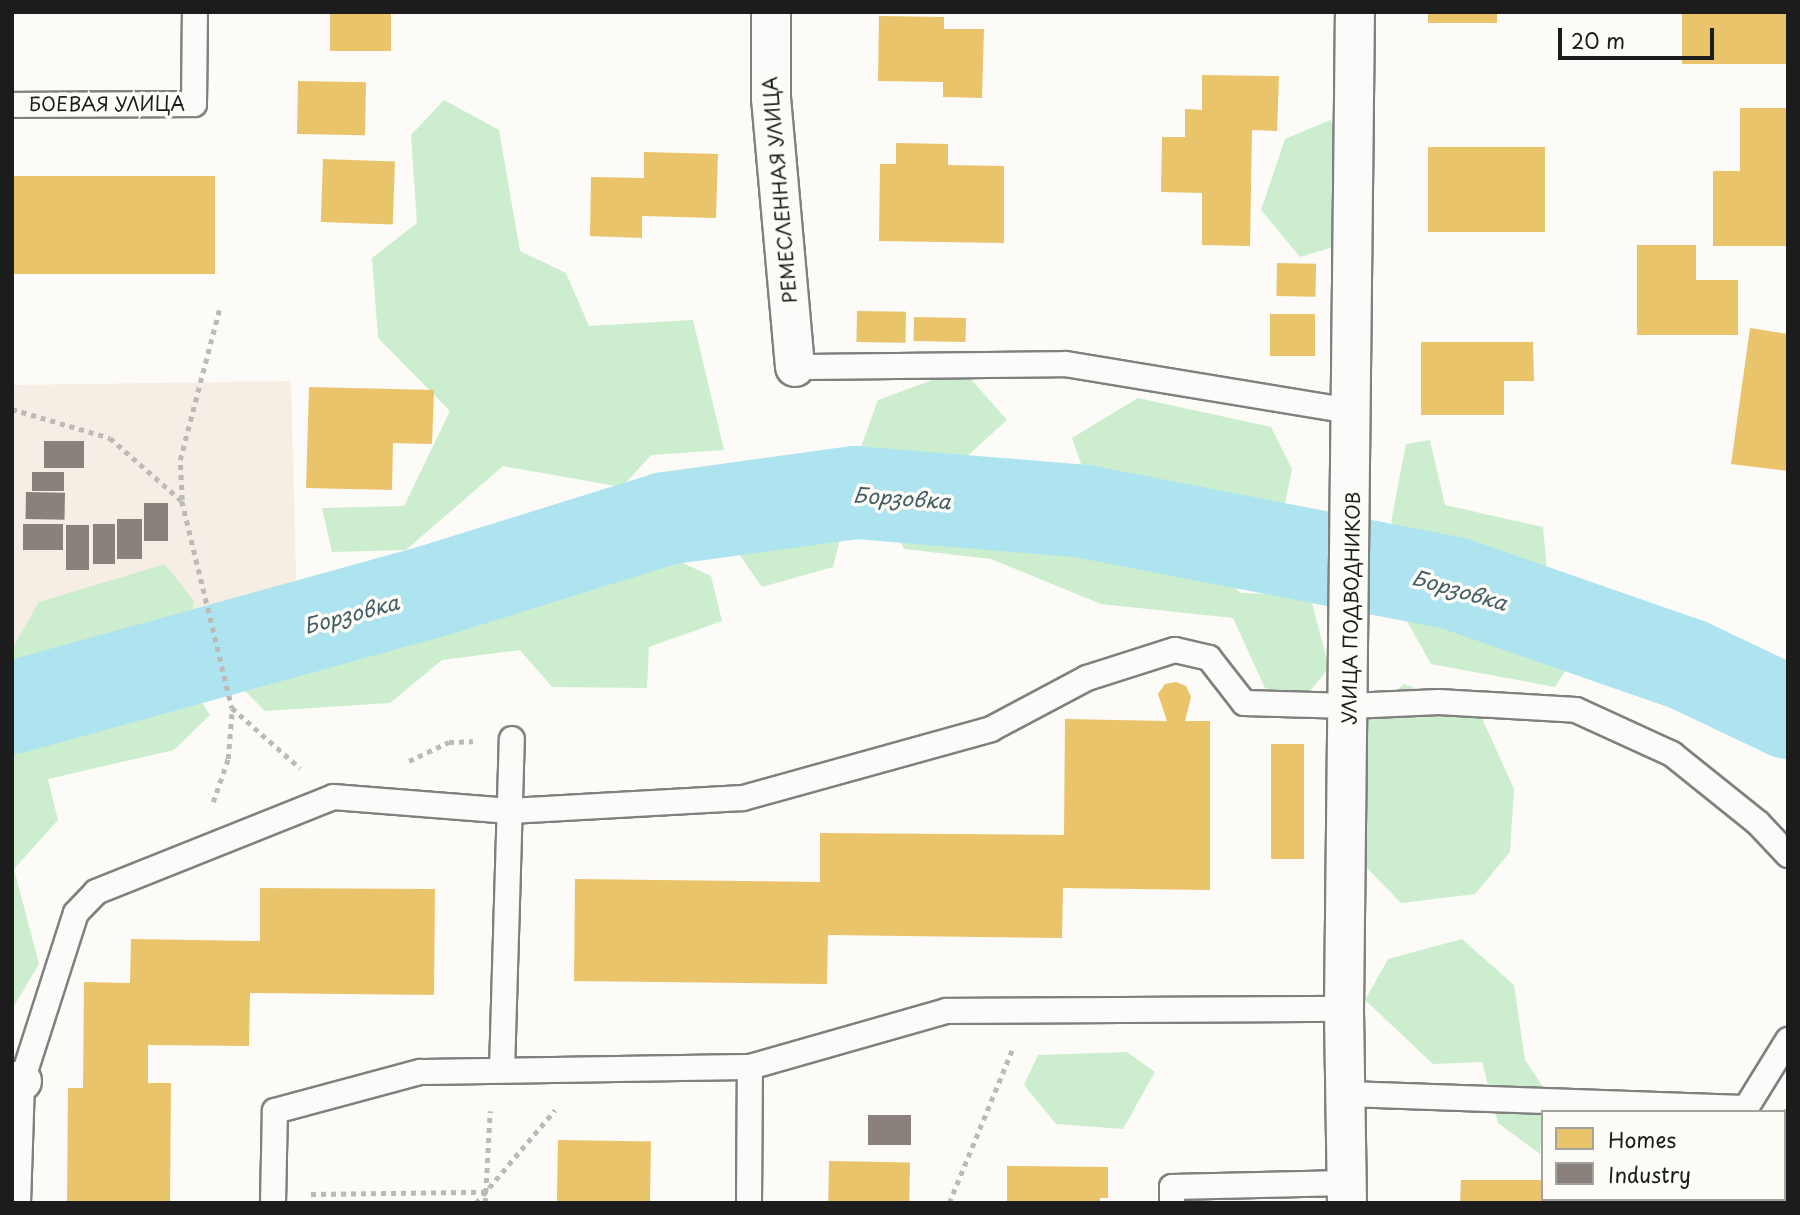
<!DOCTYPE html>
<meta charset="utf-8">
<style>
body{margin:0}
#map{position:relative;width:1800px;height:1215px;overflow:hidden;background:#fcfbf8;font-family:"Playpen Sans",sans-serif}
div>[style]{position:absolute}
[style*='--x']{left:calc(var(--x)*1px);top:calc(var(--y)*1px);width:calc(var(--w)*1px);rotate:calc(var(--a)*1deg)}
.built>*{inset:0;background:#f6eee5}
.green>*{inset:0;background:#cceece}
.homes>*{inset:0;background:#e9c46a;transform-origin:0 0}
.industry>*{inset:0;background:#8a817c;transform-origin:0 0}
.river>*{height:93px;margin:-46.5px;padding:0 46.5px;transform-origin:46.5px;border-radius:46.5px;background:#aee4f0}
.path>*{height:4.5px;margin-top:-2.25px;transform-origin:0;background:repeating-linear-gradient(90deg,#bbbab8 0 5px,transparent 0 10px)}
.roads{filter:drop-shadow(2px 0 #81807f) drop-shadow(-2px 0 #81807f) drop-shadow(0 2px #81807f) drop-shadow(0 -2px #81807f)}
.service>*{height:24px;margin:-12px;padding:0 12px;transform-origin:12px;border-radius:12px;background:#fbfbf9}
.minor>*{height:38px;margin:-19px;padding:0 19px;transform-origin:19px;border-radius:19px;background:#fbfbf9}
span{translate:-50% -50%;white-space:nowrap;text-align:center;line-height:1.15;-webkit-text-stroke:7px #fdfcf7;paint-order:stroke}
.street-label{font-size:19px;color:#1c1c1c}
.water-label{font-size:21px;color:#435e65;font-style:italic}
.frame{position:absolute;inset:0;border:14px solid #1c1c1c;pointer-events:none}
.legend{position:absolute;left:1541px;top:1110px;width:245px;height:91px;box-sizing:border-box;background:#fdfcf7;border:2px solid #a3a29f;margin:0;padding:9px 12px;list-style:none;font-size:21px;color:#1c1c1c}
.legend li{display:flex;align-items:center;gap:14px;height:35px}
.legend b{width:35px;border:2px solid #a3a29f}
.scale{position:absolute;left:1558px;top:28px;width:156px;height:32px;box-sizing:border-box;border:4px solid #1c1c1c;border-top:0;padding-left:9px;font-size:21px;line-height:24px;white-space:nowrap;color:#1c1c1c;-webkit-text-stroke:5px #fdfcf7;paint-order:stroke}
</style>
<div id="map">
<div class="built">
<i style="clip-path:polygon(291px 381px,297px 608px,12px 685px,12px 385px)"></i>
</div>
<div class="green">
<i style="clip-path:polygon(444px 100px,499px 130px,520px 251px,566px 273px,589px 326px,693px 320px,724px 450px,651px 455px,622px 487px,503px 466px,406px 550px,332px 552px,322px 508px,404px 506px,450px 411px,378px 338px,372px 258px,417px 223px,411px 135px)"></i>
<i style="clip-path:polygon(1330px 120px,1349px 150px,1343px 244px,1300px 257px,1261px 210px,1285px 139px)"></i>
<i style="clip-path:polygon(962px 369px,1007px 420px,942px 479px,967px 529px,1045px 522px,1121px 560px,1208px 555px,1240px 593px,1310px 595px,1329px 668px,1304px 698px,1265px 688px,1233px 618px,1101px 604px,991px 559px,904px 549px,858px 455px,878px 400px)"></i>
<i style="clip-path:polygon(1138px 398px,1271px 427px,1292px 469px,1280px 527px,1239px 539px,1089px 487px,1072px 438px)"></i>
<i style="clip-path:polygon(1430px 440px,1445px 505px,1543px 527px,1548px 582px,1588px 634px,1555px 687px,1431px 664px,1404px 616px,1430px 569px,1391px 522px,1406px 444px)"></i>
<i style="clip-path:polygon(746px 481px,812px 484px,841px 535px,833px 567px,762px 587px,732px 544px)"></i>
<i style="clip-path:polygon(641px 544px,711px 576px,722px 621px,649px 647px,647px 688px,552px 687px,520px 650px,442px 660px,390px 703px,265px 711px,239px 685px,257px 652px,388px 640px,425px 605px)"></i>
<i style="clip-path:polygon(165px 564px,194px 601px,186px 648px,71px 664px,12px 664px,12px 649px,39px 602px)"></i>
<i style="clip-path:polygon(186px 678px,210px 715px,174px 750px,48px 779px,58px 820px,14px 869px,39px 964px,14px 1006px,12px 745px,41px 748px,105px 697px)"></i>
<i style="clip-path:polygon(1404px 684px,1480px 714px,1514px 789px,1510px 852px,1475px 894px,1401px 903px,1367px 868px,1363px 721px)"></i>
<i style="clip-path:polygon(1462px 939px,1514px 985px,1525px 1060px,1560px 1112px,1543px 1112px,1540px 1154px,1498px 1123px,1482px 1062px,1433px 1064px,1365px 1000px,1388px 959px)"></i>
<i style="clip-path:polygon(1127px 1052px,1155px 1072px,1123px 1129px,1056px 1124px,1024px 1085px,1038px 1055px)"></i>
</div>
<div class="homes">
<i style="left:330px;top:12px;width:61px;height:39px"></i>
<i style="left:1428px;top:12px;width:69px;height:11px"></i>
<i style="left:1682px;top:12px;width:106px;height:52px"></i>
<i style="clip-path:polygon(879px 16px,944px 17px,944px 29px,984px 29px,982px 98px,943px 97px,943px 82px,878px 81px)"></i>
<i style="clip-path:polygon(1202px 75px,1279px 76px,1277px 131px,1252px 130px,1250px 246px,1202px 245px,1202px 193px,1161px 192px,1162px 137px,1185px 137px,1185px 109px,1202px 110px)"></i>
<i style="left:298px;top:81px;width:68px;height:53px;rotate:1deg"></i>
<i style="clip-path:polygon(1740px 108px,1788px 108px,1788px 246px,1713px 246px,1713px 171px,1740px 171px)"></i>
<i style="clip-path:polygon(896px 143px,948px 144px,948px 165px,1004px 166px,1004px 243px,879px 241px,880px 164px,896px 164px)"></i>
<i style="left:1428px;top:147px;width:117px;height:85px"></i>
<i style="clip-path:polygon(644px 152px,718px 154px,716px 218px,642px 216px,642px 238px,590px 236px,591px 177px,644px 178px)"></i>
<i style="left:323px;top:159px;width:72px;height:63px;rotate:2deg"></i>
<i style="left:12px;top:176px;width:203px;height:98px"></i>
<i style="clip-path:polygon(1637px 245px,1696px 245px,1696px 280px,1738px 280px,1738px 335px,1637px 335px)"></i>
<i style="left:1277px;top:263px;width:39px;height:33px;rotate:1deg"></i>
<i style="left:857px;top:311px;width:49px;height:31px;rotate:1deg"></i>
<i style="left:1270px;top:314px;width:45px;height:42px"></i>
<i style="left:914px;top:317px;width:52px;height:24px;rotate:1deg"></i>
<i style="clip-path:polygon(1750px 328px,1788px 334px,1788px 471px,1731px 464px)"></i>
<i style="clip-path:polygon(1421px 342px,1533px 342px,1534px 381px,1504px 381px,1504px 415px,1421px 415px)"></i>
<i style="clip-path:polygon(309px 387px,434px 390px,432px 444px,393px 443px,392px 490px,306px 488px)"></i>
<i style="clip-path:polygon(1176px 682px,1186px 686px,1191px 697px,1185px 721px,1210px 721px,1210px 890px,1063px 888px,1062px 938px,828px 935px,827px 984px,574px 981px,575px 879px,820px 882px,820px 833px,1064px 835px,1065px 719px,1167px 721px,1158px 694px,1165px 684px)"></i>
<i style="left:1271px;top:744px;width:33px;height:115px"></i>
<i style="clip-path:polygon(260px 888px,435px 889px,434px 995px,250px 993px,249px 1046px,148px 1045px,148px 1083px,171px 1083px,170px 1203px,67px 1203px,68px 1088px,83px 1088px,84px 982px,130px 983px,131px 939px,260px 941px)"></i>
<i style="clip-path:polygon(1784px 1109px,1788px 1109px,1788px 1203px,1783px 1203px)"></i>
<i style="left:558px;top:1140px;width:93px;height:63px;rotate:1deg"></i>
<i style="left:829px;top:1161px;width:81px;height:42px;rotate:1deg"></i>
<i style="clip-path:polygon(1007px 1166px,1108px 1167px,1108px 1198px,1100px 1198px,1100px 1203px,1007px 1203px)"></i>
<i style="clip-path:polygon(1461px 1180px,1543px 1180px,1543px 1199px,1551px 1203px,1460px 1203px)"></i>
</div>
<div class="industry">
<i style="left:44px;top:441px;width:40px;height:27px"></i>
<i style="left:32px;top:472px;width:32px;height:19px"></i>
<i style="left:26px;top:492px;width:39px;height:27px;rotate:1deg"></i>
<i style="left:144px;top:503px;width:24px;height:38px"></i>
<i style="left:142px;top:519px;width:40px;height:25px;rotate:90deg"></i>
<i style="left:23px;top:524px;width:40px;height:26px"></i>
<i style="left:93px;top:524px;width:22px;height:40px"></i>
<i style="left:66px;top:525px;width:23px;height:45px"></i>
<i style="left:868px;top:1115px;width:43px;height:30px"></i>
</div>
<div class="river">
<i style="--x:12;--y:707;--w:438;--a:-15.5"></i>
<i style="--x:434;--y:590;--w:242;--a:-17.3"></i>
<i style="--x:665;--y:518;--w:192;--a:-7.8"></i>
<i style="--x:855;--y:492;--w:230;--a:4.7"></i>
<i style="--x:1084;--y:511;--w:377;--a:11"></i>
<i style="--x:1454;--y:583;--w:249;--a:19.2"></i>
<i style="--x:1689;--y:665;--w:110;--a:25.4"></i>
</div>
<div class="path">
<i style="--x:12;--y:409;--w:102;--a:16.5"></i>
<i style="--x:110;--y:438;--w:96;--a:41.2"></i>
<i style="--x:182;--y:501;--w:213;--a:76.4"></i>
<i style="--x:232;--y:708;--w:91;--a:41.4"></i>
<i style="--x:182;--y:500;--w:40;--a:-92.9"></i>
<i style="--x:180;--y:460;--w:155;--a:-75.4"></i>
<i style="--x:409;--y:761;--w:44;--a:-25.4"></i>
<i style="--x:449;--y:742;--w:24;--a:-2"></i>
<i style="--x:213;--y:802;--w:46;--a:-70.8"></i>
<i style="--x:228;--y:759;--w:50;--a:-85.4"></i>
<i style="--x:311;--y:1194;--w:174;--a:-0.7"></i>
<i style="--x:476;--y:1203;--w:122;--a:-49.7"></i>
<i style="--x:485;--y:1203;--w:92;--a:-86.9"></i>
<i style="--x:949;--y:1203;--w:165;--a:-67.6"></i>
</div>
<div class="roads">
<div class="service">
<i style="--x:12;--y:105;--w:182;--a:-0.3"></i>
<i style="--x:194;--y:104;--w:92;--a:-89.4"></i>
<i style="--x:795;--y:367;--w:271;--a:-0.6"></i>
<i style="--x:1066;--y:364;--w:289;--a:9.4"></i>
<i style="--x:502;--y:1070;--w:331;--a:-88.3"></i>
<i style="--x:1345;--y:1094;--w:401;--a:2"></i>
<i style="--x:1746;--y:1108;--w:80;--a:-58.3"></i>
<i style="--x:18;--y:1203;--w:122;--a:-88.1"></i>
<i style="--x:22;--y:1081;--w:176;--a:-72.2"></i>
<i style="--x:76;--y:913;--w:29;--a:-46"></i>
<i style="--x:96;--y:892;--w:255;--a:-21.8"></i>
<i style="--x:333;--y:797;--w:178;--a:4.5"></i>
<i style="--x:510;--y:811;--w:233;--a:-3.2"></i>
<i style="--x:743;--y:798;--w:257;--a:-15.5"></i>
<i style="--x:991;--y:729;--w:109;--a:-28"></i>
<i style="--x:1087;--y:678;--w:92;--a:-17.7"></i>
<i style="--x:1175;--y:650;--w:35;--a:13"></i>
<i style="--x:1209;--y:658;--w:57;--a:52.1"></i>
<i style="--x:1244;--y:703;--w:106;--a:1.6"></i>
<i style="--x:1350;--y:706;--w:89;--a:-2.6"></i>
<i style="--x:1439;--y:702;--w:137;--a:3.3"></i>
<i style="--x:1576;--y:710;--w:106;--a:24.6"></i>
<i style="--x:1672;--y:754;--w:110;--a:38.7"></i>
<i style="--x:1758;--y:823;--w:44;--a:46.8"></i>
<i style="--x:273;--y:1203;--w:92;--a:-88.8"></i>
<i style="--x:275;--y:1111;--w:150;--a:-15.1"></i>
<i style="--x:420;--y:1072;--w:330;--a:-0.9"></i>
<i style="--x:750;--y:1067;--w:204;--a:-15.9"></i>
<i style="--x:946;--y:1011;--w:398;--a:-0.3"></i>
<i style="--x:749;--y:1203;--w:136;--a:-89.6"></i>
<i style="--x:1172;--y:1203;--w:16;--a:-90"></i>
<i style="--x:1172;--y:1187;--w:175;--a:-1.3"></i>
<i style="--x:1618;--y:1203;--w:4;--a:-90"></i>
</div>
<div class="minor">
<i style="--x:771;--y:12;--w:86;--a:90"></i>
<i style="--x:771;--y:98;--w:270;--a:84.9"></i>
<i style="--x:12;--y:1081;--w:10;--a:0"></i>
<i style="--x:1347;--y:1203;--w:194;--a:-90.9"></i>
<i style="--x:1344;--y:1009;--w:997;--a:-89.37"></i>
</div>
</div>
<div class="street-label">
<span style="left:107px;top:104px">БОЕВАЯ УЛИЦА</span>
<span style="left:780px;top:190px;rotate:-95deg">РЕМЕСЛЕННАЯ УЛИЦА</span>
<span style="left:1351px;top:608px;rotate:-89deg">УЛИЦА ПОДВОДНИКОВ</span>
</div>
<div class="water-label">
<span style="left:902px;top:497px;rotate:4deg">Борзовка</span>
<span style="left:1460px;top:589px;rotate:16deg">Борзовка</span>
<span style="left:351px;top:613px;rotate:-15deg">Борзовка</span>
</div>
<div class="frame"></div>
<ul class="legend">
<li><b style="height:19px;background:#e9c46a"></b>Homes</li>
<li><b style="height:19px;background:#8a817c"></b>Industry</li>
</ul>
<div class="scale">20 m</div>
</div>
